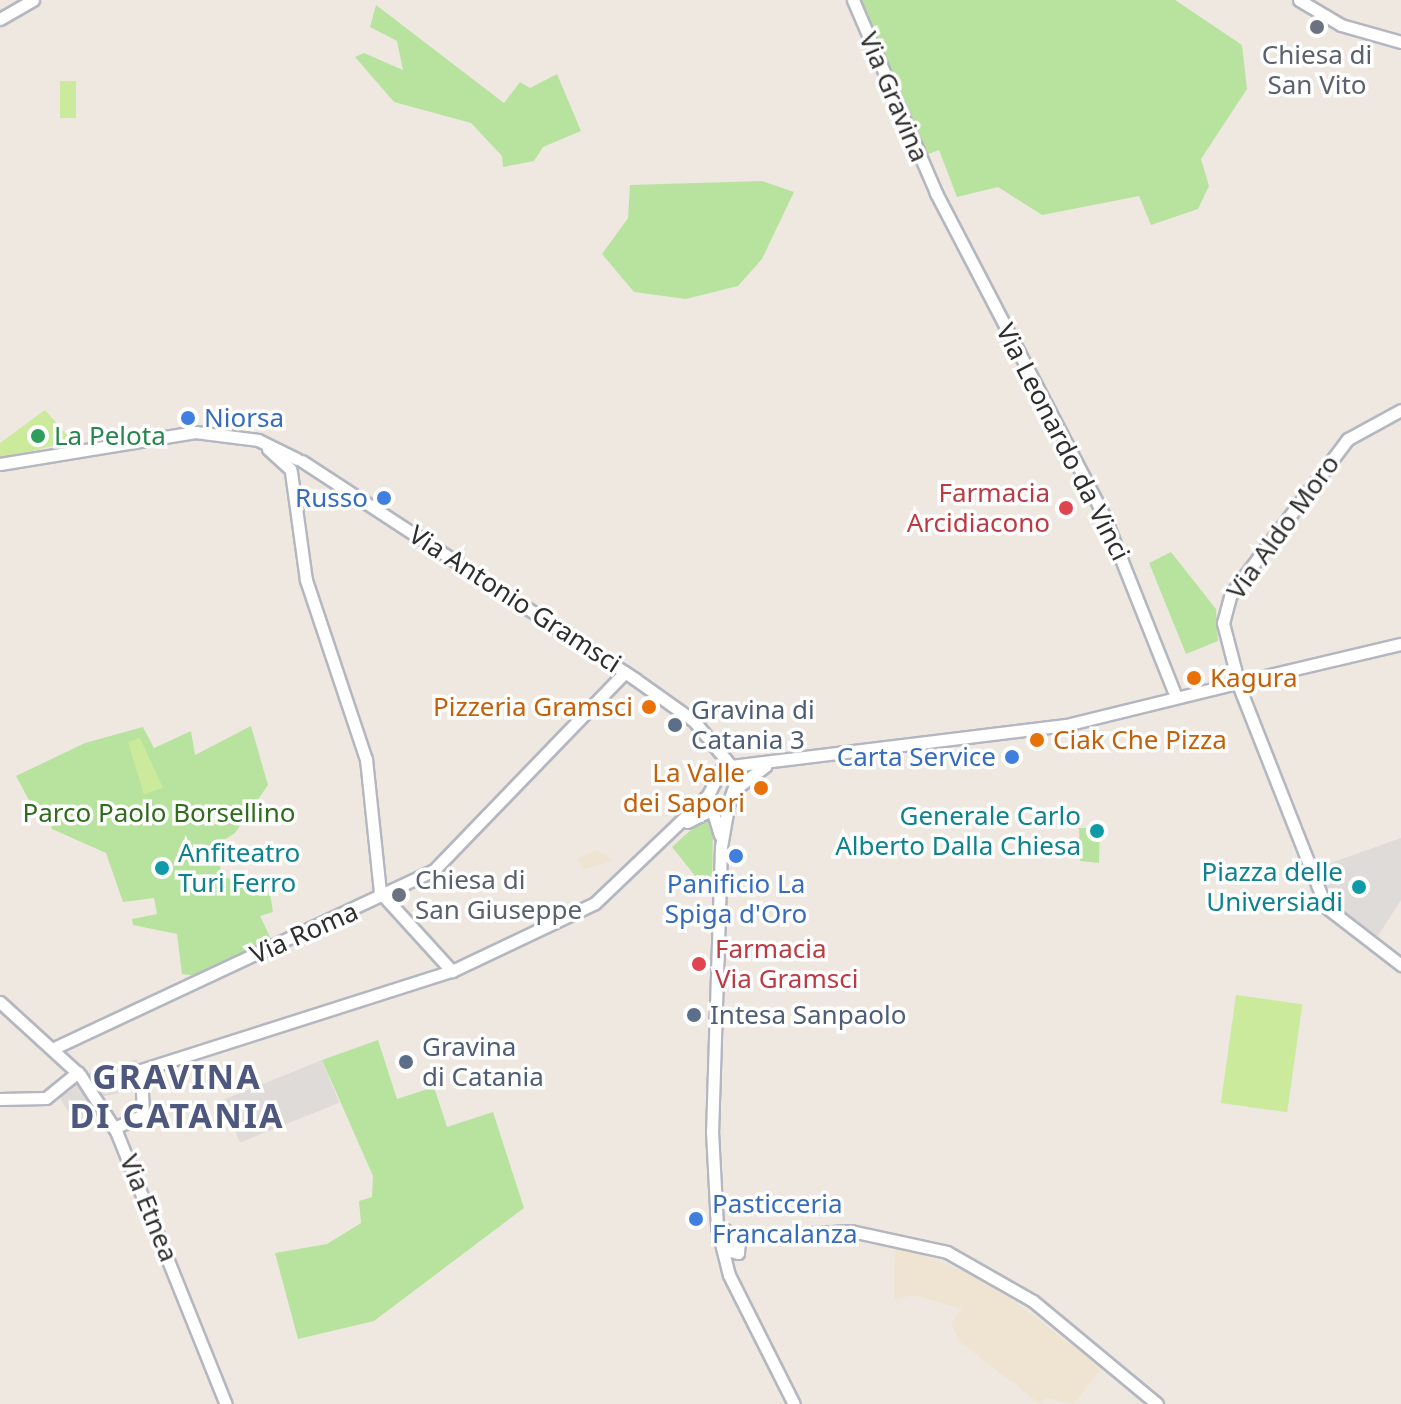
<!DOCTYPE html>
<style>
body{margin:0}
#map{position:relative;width:1401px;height:1404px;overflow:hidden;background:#eee8e1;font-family:"Noto Sans",sans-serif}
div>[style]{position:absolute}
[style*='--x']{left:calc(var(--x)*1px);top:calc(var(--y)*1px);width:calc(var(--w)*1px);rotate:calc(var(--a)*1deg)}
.education>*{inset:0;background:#efe4d1}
.green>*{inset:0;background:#b8e39f}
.pitch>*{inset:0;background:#cbea9b;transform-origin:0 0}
.plaza>*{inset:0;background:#dfdbd8;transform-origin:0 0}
.roads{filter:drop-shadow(2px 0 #b4b7c0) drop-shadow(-2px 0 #b4b7c0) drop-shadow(0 2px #b4b7c0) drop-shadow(0 -2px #b4b7c0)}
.secondary>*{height:11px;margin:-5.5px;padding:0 5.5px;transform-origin:5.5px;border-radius:5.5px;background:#fff}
.dots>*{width:22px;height:22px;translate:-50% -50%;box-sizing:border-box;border:4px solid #fff;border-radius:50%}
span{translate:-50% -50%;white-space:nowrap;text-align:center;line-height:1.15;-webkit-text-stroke:7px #fff;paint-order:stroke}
.worship-label{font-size:26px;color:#5b616d}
.left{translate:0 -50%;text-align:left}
.street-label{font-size:26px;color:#2e2e2e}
.shop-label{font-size:26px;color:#366cbe}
.right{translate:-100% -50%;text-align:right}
.leisure-label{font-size:26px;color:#27864d}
.health-label{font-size:26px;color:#be3a42}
.food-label{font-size:26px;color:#c56008}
.service-label{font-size:26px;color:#4e5e75}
.park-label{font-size:26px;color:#2f6c1d}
.culture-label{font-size:26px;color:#0d838f}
.district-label{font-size:34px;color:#4e587e;font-weight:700;letter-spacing:2px}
</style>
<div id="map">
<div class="education">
<i style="clip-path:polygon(597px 850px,613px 860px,582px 870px,578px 858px)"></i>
<i style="clip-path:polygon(895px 1244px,986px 1280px,1102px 1368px,1074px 1404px,1045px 1398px,1040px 1404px,959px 1341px,951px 1324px,962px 1309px,914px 1295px,894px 1300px)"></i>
</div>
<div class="green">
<i style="clip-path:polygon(857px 0,1175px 0,1242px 45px,1247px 89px,1201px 159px,1209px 186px,1198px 209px,1151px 225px,1139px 196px,1042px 215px,998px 187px,957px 197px,939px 150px,923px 156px)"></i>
<i style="clip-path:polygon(376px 5px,504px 103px,520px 82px,530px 88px,557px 74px,581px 131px,543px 147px,534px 161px,503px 167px,502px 156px,471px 123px,394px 102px,355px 57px,364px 53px,403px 70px,397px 41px,370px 27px)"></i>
<i style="clip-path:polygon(762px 181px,794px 192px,762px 259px,738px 286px,686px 299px,634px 292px,602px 254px,628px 218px,630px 185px)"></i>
<i style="clip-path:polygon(1171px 552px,1216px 609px,1218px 641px,1186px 654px,1149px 563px)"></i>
<i style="clip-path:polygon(251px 726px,268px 785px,235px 833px,216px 845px,222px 876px,270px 894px,273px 912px,260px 916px,273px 943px,198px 976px,182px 974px,177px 934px,133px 925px,132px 919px,157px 914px,154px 898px,123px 902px,106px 853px,52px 829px,49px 817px,39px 819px,16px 776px,85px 743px,143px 727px,154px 748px,191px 731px,195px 755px)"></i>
<i style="clip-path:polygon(705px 817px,713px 826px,712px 897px,672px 847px)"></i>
<i style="clip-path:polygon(1079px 828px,1100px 828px,1099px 863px,1080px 861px)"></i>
<i style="clip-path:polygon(378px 1040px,397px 1099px,434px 1087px,447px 1127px,493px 1112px,524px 1208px,374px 1321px,298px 1339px,275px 1253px,327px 1244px,361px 1223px,359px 1201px,372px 1197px,373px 1176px,322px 1060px)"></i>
</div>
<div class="pitch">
<i style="left:60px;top:81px;width:16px;height:37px"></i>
<i style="clip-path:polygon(45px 410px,72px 441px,0 459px,0 443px)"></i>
<i style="clip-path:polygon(140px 738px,163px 788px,144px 794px,128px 742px)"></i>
<i style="left:1236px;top:995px;width:67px;height:109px;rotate:8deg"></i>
</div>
<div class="plaza">
<i style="clip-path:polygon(1401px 838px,1401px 900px,1372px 945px,1340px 923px,1311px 870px)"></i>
<i style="clip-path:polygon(137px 1059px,139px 1089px,96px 1098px,99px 1105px,78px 1122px,69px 1113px,58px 1095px,81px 1075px)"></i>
<i style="left:322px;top:1060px;width:46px;height:107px;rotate:68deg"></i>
</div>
<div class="roads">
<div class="secondary">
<i style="--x:853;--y:0;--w:210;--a:66.7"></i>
<i style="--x:936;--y:193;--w:364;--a:62.5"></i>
<i style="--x:1104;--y:516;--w:195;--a:68.3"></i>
<i style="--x:1299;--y:0;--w:49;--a:30.8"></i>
<i style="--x:1341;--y:25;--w:62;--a:15.8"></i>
<i style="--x:0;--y:19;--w:38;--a:-30"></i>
<i style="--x:268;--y:449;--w:30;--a:42"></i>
<i style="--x:302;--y:461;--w:398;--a:33.2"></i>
<i style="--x:635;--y:679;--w:72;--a:35.4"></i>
<i style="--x:694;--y:721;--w:58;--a:50.6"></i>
<i style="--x:731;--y:766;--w:337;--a:-7"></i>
<i style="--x:1066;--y:725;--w:172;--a:-13.8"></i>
<i style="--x:0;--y:464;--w:198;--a:-9.3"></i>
<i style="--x:195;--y:432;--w:64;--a:7.2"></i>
<i style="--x:258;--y:440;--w:43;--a:26"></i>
<i style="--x:291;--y:472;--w:109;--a:82.1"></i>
<i style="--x:306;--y:580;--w:189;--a:71.5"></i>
<i style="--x:366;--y:759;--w:134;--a:84"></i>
<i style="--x:380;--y:892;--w:107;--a:47.7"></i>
<i style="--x:1237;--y:677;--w:56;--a:-104.5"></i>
<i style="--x:1223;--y:623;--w:30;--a:-75"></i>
<i style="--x:1231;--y:594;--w:194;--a:-53"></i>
<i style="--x:1348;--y:439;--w:60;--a:-28.7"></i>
<i style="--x:1244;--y:681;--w:161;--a:-13.3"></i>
<i style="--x:1240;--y:689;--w:234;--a:68.5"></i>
<i style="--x:1326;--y:907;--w:95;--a:37.7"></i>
<i style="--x:723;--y:766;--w:19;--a:43"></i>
<i style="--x:737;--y:779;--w:23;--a:110"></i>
<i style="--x:729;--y:801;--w:16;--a:145"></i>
<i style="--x:716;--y:810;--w:17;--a:-118"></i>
<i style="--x:708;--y:795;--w:33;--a:-63"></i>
<i style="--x:735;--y:789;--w:38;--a:-37"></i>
<i style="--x:729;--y:801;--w:47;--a:99.9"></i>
<i style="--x:721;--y:847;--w:284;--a:91.8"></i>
<i style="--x:712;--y:1131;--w:96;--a:87"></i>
<i style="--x:717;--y:1227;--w:49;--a:76"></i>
<i style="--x:729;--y:1275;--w:144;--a:63.3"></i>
<i style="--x:687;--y:822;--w:28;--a:-27"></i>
<i style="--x:712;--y:809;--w:27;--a:73"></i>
<i style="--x:0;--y:1002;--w:108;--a:42.4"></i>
<i style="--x:80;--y:1075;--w:67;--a:57.3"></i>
<i style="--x:116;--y:1131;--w:294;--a:68.1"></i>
<i style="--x:52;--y:1049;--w:422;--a:-25.1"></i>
<i style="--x:434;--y:870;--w:275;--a:-46"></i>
<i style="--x:0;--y:1099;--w:46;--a:-1.2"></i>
<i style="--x:46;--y:1098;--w:41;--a:-39.1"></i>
<i style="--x:114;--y:1128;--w:32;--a:-24"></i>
<i style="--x:143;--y:1115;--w:45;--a:-92.5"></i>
<i style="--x:141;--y:1070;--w:326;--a:-17.7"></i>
<i style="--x:452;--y:971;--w:158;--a:-25.4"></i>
<i style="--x:595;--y:903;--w:156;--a:-43.7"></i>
<i style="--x:718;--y:1234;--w:8;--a:-30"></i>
<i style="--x:725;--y:1230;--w:18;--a:38"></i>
<i style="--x:739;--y:1241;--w:12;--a:95"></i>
<i style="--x:738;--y:1253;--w:16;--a:-165"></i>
<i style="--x:734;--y:1237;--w:117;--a:-2.9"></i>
<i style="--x:851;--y:1231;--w:98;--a:12.3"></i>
<i style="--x:947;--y:1252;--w:99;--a:29.7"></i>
<i style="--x:1033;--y:1301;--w:161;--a:39.7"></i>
</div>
</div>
<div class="dots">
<i style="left:1317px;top:27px;background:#6b7280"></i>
<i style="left:188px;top:418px;background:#3f7fe0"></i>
<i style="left:38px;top:436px;background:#2e9e5b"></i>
<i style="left:384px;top:498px;background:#3f7fe0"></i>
<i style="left:1066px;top:508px;background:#e0444e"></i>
<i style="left:1194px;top:678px;background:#e8710a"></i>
<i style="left:649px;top:707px;background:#e8710a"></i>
<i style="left:675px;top:725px;background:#5c6f8a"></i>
<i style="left:1037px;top:740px;background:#e8710a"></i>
<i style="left:1012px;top:757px;background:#3f7fe0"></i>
<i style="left:761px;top:788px;background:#e8710a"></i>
<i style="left:1097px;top:831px;background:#0f9aa8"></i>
<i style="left:736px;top:856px;background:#3f7fe0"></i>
<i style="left:162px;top:868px;background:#0f9aa8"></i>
<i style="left:1359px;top:887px;background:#0f9aa8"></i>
<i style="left:399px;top:895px;background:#6b7280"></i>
<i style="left:699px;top:964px;background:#e0444e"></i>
<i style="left:694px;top:1015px;background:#5c6f8a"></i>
<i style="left:406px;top:1062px;background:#5c6f8a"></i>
<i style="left:696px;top:1219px;background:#3f7fe0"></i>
</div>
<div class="worship-label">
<span style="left:1317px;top:70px">Chiesa di<br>San Vito</span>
<span class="left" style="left:415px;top:895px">Chiesa di<br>San Giuseppe</span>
</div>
<div class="street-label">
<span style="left:894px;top:97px;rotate:67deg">Via Gravina</span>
<span style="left:1063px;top:442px;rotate:63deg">Via Leonardo da Vinci</span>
<span style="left:1283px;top:527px;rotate:-54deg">Via Aldo Moro</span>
<span style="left:515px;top:599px;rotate:33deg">Via Antonio Gramsci</span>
<span style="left:304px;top:933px;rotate:-24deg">Via Roma</span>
<span style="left:149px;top:1208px;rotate:68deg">Via Etnea</span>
</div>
<div class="shop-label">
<span class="left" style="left:204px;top:418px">Niorsa</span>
<span class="right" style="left:368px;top:498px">Russo</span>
<span class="right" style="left:996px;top:757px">Carta Service</span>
<span style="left:736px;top:899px">Panificio La<br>Spiga d'Oro</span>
<span class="left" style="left:712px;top:1219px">Pasticceria<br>Francalanza</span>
</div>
<div class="leisure-label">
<span class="left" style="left:54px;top:436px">La Pelota</span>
</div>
<div class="health-label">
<span class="right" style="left:1050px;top:508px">Farmacia<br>Arcidiacono</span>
<span class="left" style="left:715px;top:964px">Farmacia<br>Via Gramsci</span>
</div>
<div class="food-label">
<span class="left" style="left:1210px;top:678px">Kagura</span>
<span class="right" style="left:633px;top:707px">Pizzeria Gramsci</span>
<span class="left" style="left:1053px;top:740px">Ciak Che Pizza</span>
<span class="right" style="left:745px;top:788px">La Valle<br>dei Sapori</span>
</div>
<div class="service-label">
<span class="left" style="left:691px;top:725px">Gravina di<br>Catania 3</span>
<span class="left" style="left:710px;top:1015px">Intesa Sanpaolo</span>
<span class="left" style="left:422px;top:1062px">Gravina<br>di Catania</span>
</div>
<div class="park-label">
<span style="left:159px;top:813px">Parco Paolo Borsellino</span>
</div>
<div class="culture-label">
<span class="right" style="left:1081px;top:831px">Generale Carlo<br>Alberto Dalla Chiesa</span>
<span class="left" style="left:178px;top:868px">Anfiteatro<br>Turi Ferro</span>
<span class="right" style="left:1343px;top:887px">Piazza delle<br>Universiadi</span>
</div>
<div class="district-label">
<span style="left:177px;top:1096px">GRAVINA<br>DI CATANIA</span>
</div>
</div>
